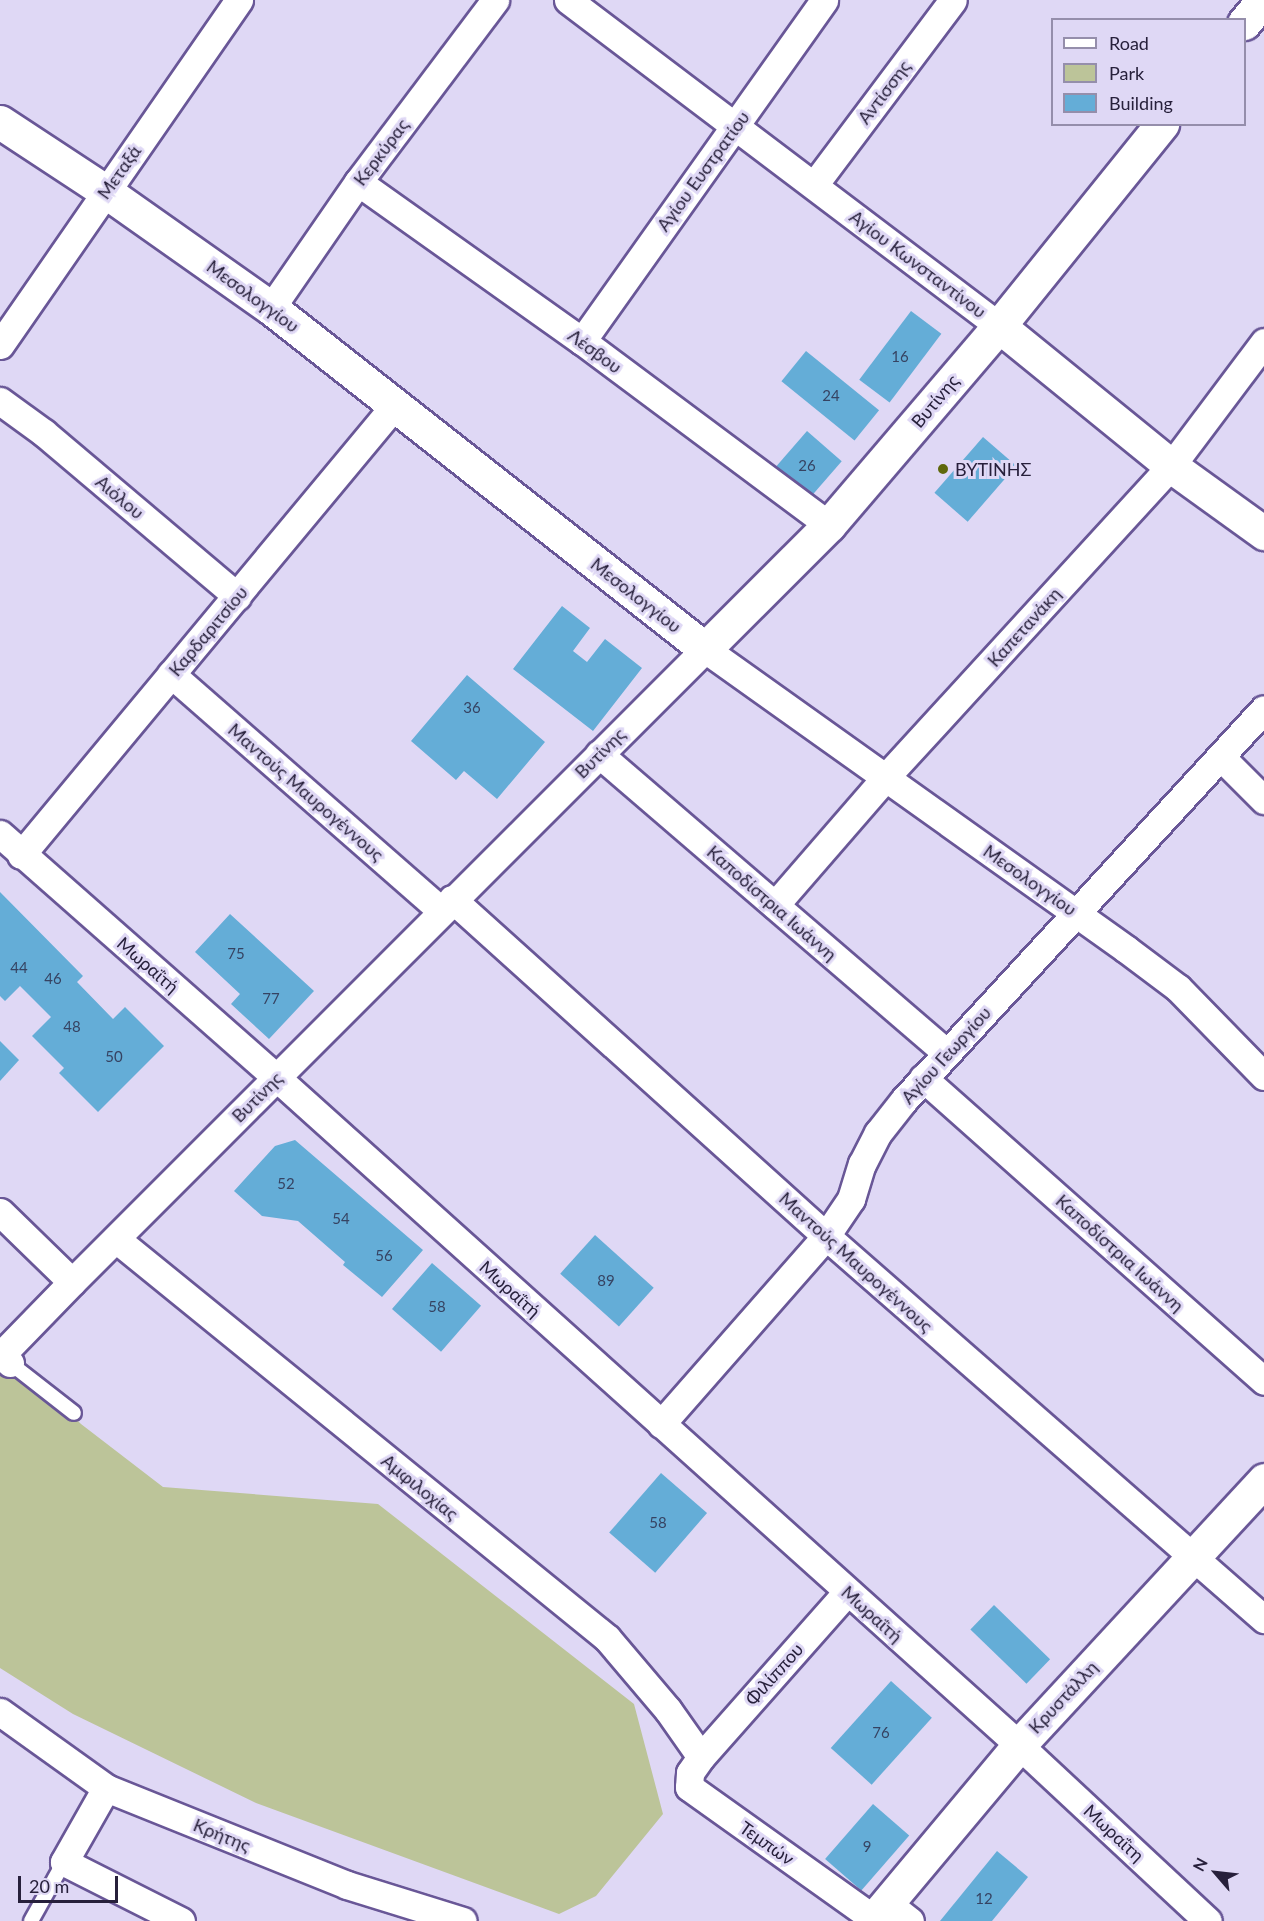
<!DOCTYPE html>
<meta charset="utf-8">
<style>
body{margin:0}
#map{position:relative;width:1264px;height:1921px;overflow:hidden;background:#dfd8f5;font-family:Lato,sans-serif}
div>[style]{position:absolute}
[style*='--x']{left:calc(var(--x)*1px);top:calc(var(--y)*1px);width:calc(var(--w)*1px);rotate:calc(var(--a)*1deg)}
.green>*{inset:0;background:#bcc499}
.building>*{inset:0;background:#64add7;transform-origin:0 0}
.roads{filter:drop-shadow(2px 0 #695797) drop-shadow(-2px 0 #695797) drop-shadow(0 2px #695797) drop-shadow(0 -2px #695797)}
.service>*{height:14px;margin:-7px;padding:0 7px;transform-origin:7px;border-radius:7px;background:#fff}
.minor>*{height:27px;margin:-13.5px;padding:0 13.5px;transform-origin:13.5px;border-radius:13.5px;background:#fff}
.tertiary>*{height:33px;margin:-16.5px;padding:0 16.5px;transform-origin:16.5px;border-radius:16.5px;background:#fff}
.dots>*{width:16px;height:16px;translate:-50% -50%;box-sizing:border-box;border:3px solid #dfd8f5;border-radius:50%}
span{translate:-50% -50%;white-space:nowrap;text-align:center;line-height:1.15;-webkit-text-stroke:6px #dfd8f5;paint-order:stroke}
.number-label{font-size:15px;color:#364362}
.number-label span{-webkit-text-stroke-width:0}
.street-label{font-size:18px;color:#27203b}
.poi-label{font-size:18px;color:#27203b}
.left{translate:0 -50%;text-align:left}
.legend{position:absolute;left:1051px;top:18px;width:195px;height:108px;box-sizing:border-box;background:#dfd8f5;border:2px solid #958eab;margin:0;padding:8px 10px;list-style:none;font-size:18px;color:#27203b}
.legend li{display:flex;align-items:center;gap:12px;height:30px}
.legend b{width:30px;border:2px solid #958eab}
.north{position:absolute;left:1186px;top:1843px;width:60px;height:60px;-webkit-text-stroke:4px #dfd8f5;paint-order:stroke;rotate:298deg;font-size:16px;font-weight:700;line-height:24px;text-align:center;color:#27203b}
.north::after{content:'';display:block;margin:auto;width:21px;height:27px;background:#27203b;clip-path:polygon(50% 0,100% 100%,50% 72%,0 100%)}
.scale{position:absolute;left:18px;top:1876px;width:100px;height:27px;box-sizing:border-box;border:3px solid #27203b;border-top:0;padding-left:8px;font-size:18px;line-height:21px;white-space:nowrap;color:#27203b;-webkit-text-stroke:4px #dfd8f5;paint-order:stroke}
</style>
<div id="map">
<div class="green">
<i style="clip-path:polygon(0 1344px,81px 1424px,163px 1487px,378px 1504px,634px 1704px,663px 1814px,596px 1896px,559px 1914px,256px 1803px,73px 1714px,0 1668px)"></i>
</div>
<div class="building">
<i style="left:911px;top:311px;width:38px;height:86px;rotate:37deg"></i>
<i style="left:806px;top:351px;width:94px;height:39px;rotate:39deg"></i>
<i style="left:807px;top:431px;width:46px;height:52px;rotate:41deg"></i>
<i style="left:983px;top:437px;width:44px;height:74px;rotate:41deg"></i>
<i style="clip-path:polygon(562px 606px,590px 628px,573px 651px,587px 662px,605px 639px,642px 668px,593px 731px,513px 669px)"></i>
<i style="clip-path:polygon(467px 675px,545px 742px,497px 799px,464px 771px,456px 780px,411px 741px)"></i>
<i style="clip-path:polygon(0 892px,83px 976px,77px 982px,113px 1019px,125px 1007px,164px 1046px,98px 1112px,59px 1073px,64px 1068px,32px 1036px,51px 1017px,20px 986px,5px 1001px,0 996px)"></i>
<i style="clip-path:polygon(230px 914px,314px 991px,269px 1039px,231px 1004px,240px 994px,195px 952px)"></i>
<i style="clip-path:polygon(0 1041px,19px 1060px,0 1081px)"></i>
<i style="clip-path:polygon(295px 1140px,423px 1250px,382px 1297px,343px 1265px,345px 1262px,298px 1221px,262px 1216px,234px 1191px,275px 1146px)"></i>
<i style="left:595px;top:1235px;width:79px;height:52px;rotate:42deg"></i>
<i style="left:432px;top:1263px;width:65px;height:61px;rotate:41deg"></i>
<i style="left:661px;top:1473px;width:61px;height:79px;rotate:41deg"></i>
<i style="left:994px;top:1605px;width:78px;height:34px;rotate:44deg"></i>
<i style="left:891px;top:1681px;width:55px;height:90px;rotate:42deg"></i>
<i style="left:873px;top:1804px;width:48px;height:73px;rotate:41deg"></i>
<i style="clip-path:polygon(997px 1851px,1028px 1877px,992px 1921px,940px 1921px)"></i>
</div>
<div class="roads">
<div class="service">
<i style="--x:10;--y:1363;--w:81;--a:38"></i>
<i style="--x:31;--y:1921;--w:68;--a:-60.8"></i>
</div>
<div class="minor">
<i style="--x:568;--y:0;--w:540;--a:37.1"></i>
<i style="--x:358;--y:182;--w:275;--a:35.4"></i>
<i style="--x:582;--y:341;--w:308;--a:36.7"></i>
<i style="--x:814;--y:185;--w:231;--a:-53.1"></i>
<i style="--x:271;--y:308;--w:153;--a:-55.4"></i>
<i style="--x:358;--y:182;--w:228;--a:-53"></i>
<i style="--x:582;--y:341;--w:418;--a:-54.6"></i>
<i style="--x:0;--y:345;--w:420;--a:-55.3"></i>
<i style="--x:0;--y:401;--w:54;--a:36"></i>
<i style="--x:44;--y:433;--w:253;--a:40.2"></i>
<i style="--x:171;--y:674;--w:359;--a:41.2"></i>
<i style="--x:599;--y:754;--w:457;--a:40.7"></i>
<i style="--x:1221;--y:757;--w:61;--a:45"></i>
<i style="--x:0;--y:834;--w:369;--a:41.4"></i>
<i style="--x:277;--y:1078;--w:998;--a:41.95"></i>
<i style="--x:1019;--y:1745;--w:258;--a:43"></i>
<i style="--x:21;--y:855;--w:584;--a:-50.28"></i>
<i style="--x:452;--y:899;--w:503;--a:42.02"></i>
<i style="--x:826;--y:1236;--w:582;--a:41.17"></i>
<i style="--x:775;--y:905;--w:167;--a:-49.1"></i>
<i style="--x:884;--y:779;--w:425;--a:-47.5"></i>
<i style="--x:1171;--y:466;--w:155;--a:-53.1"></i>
<i style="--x:923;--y:1078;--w:456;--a:41.6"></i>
<i style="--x:0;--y:1212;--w:100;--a:44.2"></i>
<i style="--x:116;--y:1239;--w:633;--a:39.1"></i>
<i style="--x:607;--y:1638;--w:94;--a:49.7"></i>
<i style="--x:668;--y:1710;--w:57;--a:54.9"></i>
<i style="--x:10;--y:1363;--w:8;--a:-135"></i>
<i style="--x:4;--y:1357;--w:6;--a:-81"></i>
<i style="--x:5;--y:1351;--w:96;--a:-45.8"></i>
<i style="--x:72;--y:1282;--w:895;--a:-45"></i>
<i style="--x:705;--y:649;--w:517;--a:35.47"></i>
<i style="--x:1126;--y:949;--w:65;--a:36.9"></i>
<i style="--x:1178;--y:988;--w:123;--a:45.7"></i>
<i style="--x:661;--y:1424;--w:250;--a:-48.7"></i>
<i style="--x:826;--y:1236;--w:45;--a:-56"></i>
<i style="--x:851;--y:1199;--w:37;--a:-73"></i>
<i style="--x:862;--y:1164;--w:35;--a:-63"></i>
<i style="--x:878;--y:1133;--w:42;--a:-51.8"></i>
<i style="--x:904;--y:1100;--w:531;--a:-47.36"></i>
<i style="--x:847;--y:1592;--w:220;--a:131.5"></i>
<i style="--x:701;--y:1757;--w:19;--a:125"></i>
<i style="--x:690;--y:1773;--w:14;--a:94"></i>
<i style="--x:689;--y:1787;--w:227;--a:35.5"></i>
<i style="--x:0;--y:1712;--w:130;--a:35.6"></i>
<i style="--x:106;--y:1788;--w:260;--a:21.9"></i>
<i style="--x:347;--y:1885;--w:121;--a:17.2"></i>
<i style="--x:106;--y:1788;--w:85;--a:119.6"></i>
<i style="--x:64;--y:1862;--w:131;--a:26.8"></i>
<i style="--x:887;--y:1903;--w:29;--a:38"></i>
</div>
<div class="tertiary">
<i style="--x:1244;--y:23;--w:30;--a:-50"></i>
<i style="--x:0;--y:122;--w:126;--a:33.3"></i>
<i style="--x:105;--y:191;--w:203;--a:35.2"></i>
<i style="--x:271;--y:308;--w:552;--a:38.16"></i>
<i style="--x:705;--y:649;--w:175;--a:-45"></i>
<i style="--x:829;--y:525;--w:262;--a:-49.5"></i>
<i style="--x:999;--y:326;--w:260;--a:-51.1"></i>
<i style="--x:999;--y:326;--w:222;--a:39.1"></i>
<i style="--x:1171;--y:466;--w:115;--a:35.8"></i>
<i style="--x:872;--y:1921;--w:229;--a:-50.1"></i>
<i style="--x:1019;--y:1745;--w:361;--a:-47.2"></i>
</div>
</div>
<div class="dots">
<i style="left:943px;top:469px;background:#5f680b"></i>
</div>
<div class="number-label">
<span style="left:900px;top:357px">16</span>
<span style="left:831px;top:396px">24</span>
<span style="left:807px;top:466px">26</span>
<span style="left:472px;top:708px">36</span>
<span style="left:236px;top:954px">75</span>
<span style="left:19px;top:968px">44</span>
<span style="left:53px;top:979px">46</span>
<span style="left:271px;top:999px">77</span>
<span style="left:72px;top:1027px">48</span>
<span style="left:114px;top:1057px">50</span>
<span style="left:286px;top:1184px">52</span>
<span style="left:341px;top:1219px">54</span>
<span style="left:384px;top:1256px">56</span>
<span style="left:606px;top:1281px">89</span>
<span style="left:437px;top:1307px">58</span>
<span style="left:658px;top:1523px">58</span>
<span style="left:881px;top:1733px">76</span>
<span style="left:867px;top:1847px">9</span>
<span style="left:984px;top:1899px">12</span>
</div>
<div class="street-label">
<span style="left:884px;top:92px;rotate:-53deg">Αντίσσης</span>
<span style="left:381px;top:152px;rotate:-53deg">Κερκύρας</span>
<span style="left:703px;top:171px;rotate:-54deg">Αγίου Ευστρατίου</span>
<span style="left:119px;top:172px;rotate:-55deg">Μεταξά</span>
<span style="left:918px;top:264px;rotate:37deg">Αγίου Κωνσταντίνου</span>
<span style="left:253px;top:296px;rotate:36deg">Μεσολογγίου</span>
<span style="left:595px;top:351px;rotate:36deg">Λέσβου</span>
<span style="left:935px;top:401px;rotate:-50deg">Βυτίνης</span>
<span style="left:120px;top:497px;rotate:40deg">Αιόλου</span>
<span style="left:636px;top:595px;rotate:38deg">Μεσολογγίου</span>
<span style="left:1024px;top:627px;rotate:-48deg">Καπετανάκη</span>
<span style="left:208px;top:631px;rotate:-50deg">Καρδαριτσίου</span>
<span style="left:600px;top:753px;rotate:-45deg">Βυτίνης</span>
<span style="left:306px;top:792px;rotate:41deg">Μαντούς Μαυρογέννους</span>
<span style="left:1030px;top:880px;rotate:35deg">Μεσολογγίου</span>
<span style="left:772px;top:903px;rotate:41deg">Καποδίστρια Ιωάννη</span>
<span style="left:148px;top:965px;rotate:41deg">Μωραΐτή</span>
<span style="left:946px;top:1055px;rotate:-48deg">Αγίου Γεωργίου</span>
<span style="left:257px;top:1097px;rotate:-45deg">Βυτίνης</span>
<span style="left:1120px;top:1253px;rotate:42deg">Καποδίστρια Ιωάννη</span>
<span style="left:856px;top:1262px;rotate:42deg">Μαντούς Μαυρογέννους</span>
<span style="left:510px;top:1289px;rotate:42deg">Μωραΐτή</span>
<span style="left:420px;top:1487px;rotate:39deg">Αμφιλοχίας</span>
<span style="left:872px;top:1614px;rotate:42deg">Μωραΐτή</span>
<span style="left:774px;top:1674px;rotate:-48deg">Φιλίππου</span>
<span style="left:1063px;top:1697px;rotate:-47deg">Κρυστάλλη</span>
<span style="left:1114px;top:1833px;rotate:43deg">Μωραΐτη</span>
<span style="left:222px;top:1835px;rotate:22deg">Κρήτης</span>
<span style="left:767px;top:1843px;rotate:35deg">Τεμπών</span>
</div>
<div class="poi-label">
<span class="left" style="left:955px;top:469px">ΒΥΤΙΝΗΣ</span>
</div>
<ul class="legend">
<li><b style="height:8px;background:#fff"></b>Road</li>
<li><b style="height:16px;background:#bcc499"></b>Park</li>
<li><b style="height:16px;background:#64add7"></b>Building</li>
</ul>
<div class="north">N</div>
<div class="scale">20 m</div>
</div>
